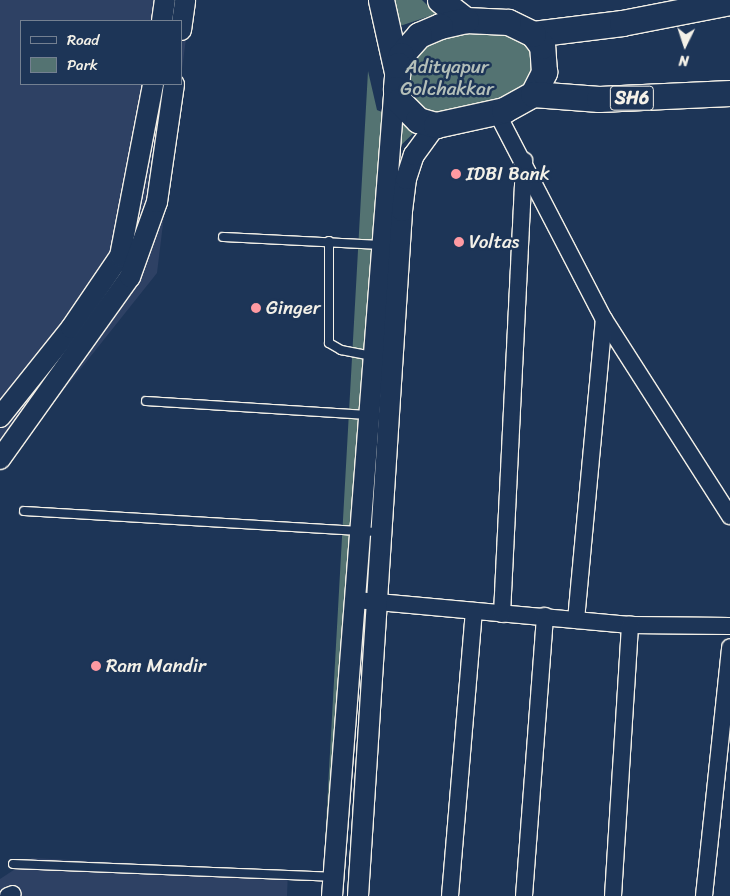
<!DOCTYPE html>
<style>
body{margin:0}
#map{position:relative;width:730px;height:896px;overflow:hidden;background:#1d3557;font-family:Sriracha,sans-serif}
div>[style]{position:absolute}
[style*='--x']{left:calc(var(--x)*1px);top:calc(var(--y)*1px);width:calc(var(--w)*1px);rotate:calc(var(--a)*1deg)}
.built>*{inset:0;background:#2e4164}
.green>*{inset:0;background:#547372}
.roads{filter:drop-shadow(1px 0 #f4f1e8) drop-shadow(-1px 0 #f4f1e8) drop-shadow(0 1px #f4f1e8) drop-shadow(0 -1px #f4f1e8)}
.service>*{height:8px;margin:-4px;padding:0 4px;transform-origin:4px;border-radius:4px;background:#1d3557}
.minor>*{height:16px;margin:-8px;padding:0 8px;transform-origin:8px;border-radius:8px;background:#1d3557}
.tertiary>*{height:20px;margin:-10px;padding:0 10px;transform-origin:10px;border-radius:10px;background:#1d3557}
.primary>*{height:25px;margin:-12.5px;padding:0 12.5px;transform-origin:12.5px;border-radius:12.5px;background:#1d3557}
.dots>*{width:14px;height:14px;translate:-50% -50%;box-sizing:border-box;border:2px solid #1d3557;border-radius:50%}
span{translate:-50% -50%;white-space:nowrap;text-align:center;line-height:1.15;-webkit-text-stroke:5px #1d3557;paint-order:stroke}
.shield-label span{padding:1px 4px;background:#1d3557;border:1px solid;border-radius:4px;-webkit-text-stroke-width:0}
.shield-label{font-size:18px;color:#f4f1e8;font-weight:700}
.park-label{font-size:19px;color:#b4bfb9}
.poi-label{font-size:19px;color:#f4f1e8}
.left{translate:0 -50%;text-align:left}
.legend{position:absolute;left:20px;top:20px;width:162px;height:65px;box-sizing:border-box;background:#1d3557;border:1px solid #738091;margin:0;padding:6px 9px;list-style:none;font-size:15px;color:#f4f1e8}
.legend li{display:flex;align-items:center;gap:10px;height:25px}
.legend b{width:25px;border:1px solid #738091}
.north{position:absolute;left:660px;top:20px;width:50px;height:50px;-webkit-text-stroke:4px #1d3557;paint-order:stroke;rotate:184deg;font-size:14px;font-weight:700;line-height:20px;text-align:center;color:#f4f1e8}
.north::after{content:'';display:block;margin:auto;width:18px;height:22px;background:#f4f1e8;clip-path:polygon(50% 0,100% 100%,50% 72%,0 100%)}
</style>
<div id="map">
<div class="built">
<i style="clip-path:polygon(0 0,191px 0,181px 77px,181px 21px,21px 21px,21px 84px,180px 84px,157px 273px,0 470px)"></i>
<i style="clip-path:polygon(32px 858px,288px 871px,287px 896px,0 896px,0 879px)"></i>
</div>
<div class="green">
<i style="clip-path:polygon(389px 0,422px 0,436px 14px,394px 28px)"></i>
<i style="clip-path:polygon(470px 32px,522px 36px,538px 50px,534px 85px,455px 120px,412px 109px,404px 62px,437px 35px)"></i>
<i style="clip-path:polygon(368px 71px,377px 110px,404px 121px,427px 120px,391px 155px,337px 896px,322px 896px)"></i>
</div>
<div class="roads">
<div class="service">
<i style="--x:223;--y:237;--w:159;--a:2.9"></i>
<i style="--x:329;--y:241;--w:102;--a:90"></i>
<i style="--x:329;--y:343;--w:14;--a:30"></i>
<i style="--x:341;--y:350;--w:33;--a:11"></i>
<i style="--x:146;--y:401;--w:222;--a:3.6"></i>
<i style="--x:24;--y:511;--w:357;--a:3.4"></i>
<i style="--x:13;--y:864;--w:319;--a:2.3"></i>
</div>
<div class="minor">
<i style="--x:497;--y:113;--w:232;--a:62.6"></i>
<i style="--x:604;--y:319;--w:234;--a:57.4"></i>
<i style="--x:356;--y:600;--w:275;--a:5.2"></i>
<i style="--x:630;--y:625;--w:100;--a:0.6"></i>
<i style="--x:502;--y:614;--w:454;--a:-87.2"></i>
<i style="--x:576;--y:620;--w:302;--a:-84.7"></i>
<i style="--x:8;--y:896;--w:5;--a:-22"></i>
<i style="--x:450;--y:896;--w:286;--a:-85.2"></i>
<i style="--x:524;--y:896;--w:281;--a:-85.7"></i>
<i style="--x:613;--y:896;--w:272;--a:-86.4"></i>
<i style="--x:704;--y:896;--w:250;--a:-84"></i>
</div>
<div class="tertiary">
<i style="--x:162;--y:21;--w:21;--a:-82"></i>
<i style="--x:181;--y:30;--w:30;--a:-82"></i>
<i style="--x:0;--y:417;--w:114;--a:-51.4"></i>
<i style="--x:71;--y:328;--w:87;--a:-55.8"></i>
<i style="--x:120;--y:256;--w:175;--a:-79.1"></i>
<i style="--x:0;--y:459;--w:224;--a:-54.5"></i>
<i style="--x:130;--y:277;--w:80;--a:-70.2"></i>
<i style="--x:157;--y:202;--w:119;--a:-81.8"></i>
<i style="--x:332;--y:896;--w:815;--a:-85.57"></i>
<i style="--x:358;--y:896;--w:686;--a:-86.32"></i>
<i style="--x:402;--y:211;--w:32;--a:-83"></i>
<i style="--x:406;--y:179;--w:25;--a:-72"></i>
<i style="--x:414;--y:155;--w:37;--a:-54"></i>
</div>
<div class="primary">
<i style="--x:381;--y:0;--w:74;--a:77.5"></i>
<i style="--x:440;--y:0;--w:33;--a:38"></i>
<i style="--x:533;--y:34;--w:90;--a:-7"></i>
<i style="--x:622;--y:23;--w:110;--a:-11"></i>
<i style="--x:533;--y:94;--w:25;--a:-63"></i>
<i style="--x:544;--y:72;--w:26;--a:-94"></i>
<i style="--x:542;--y:46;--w:15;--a:-127"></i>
<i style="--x:533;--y:34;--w:28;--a:-154"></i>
<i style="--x:508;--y:22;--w:42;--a:-177.3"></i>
<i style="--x:466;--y:20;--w:27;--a:167"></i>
<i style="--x:440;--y:26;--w:23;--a:157"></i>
<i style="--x:419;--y:35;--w:27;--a:132"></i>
<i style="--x:401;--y:55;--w:10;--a:107"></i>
<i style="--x:398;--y:65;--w:24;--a:95"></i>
<i style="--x:396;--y:89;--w:12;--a:76"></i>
<i style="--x:399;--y:101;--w:27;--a:45"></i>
<i style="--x:418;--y:120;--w:19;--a:16"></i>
<i style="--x:436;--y:125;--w:70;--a:-12.4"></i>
<i style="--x:504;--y:110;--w:33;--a:-29"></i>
<i style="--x:533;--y:94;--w:66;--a:4.3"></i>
<i style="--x:599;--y:99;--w:131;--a:-2.6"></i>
</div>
</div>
<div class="dots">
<i style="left:456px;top:174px;background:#ff9aa2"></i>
<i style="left:459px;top:242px;background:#ff9aa2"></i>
<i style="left:256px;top:308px;background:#ff9aa2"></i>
<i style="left:96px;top:666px;background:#ff9aa2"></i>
</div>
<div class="shield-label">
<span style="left:632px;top:98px">SH6</span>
</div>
<div class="park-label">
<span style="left:447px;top:78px">Adityapur<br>Golchakkar</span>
</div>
<div class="poi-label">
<span class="left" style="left:466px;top:174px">IDBI Bank</span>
<span class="left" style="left:469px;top:242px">Voltas</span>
<span class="left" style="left:266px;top:308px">Ginger</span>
<span class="left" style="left:106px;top:666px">Ram Mandir</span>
</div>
<ul class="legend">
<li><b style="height:6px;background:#1d3557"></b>Road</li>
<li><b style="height:14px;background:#547372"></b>Park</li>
</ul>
<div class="north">N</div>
</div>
